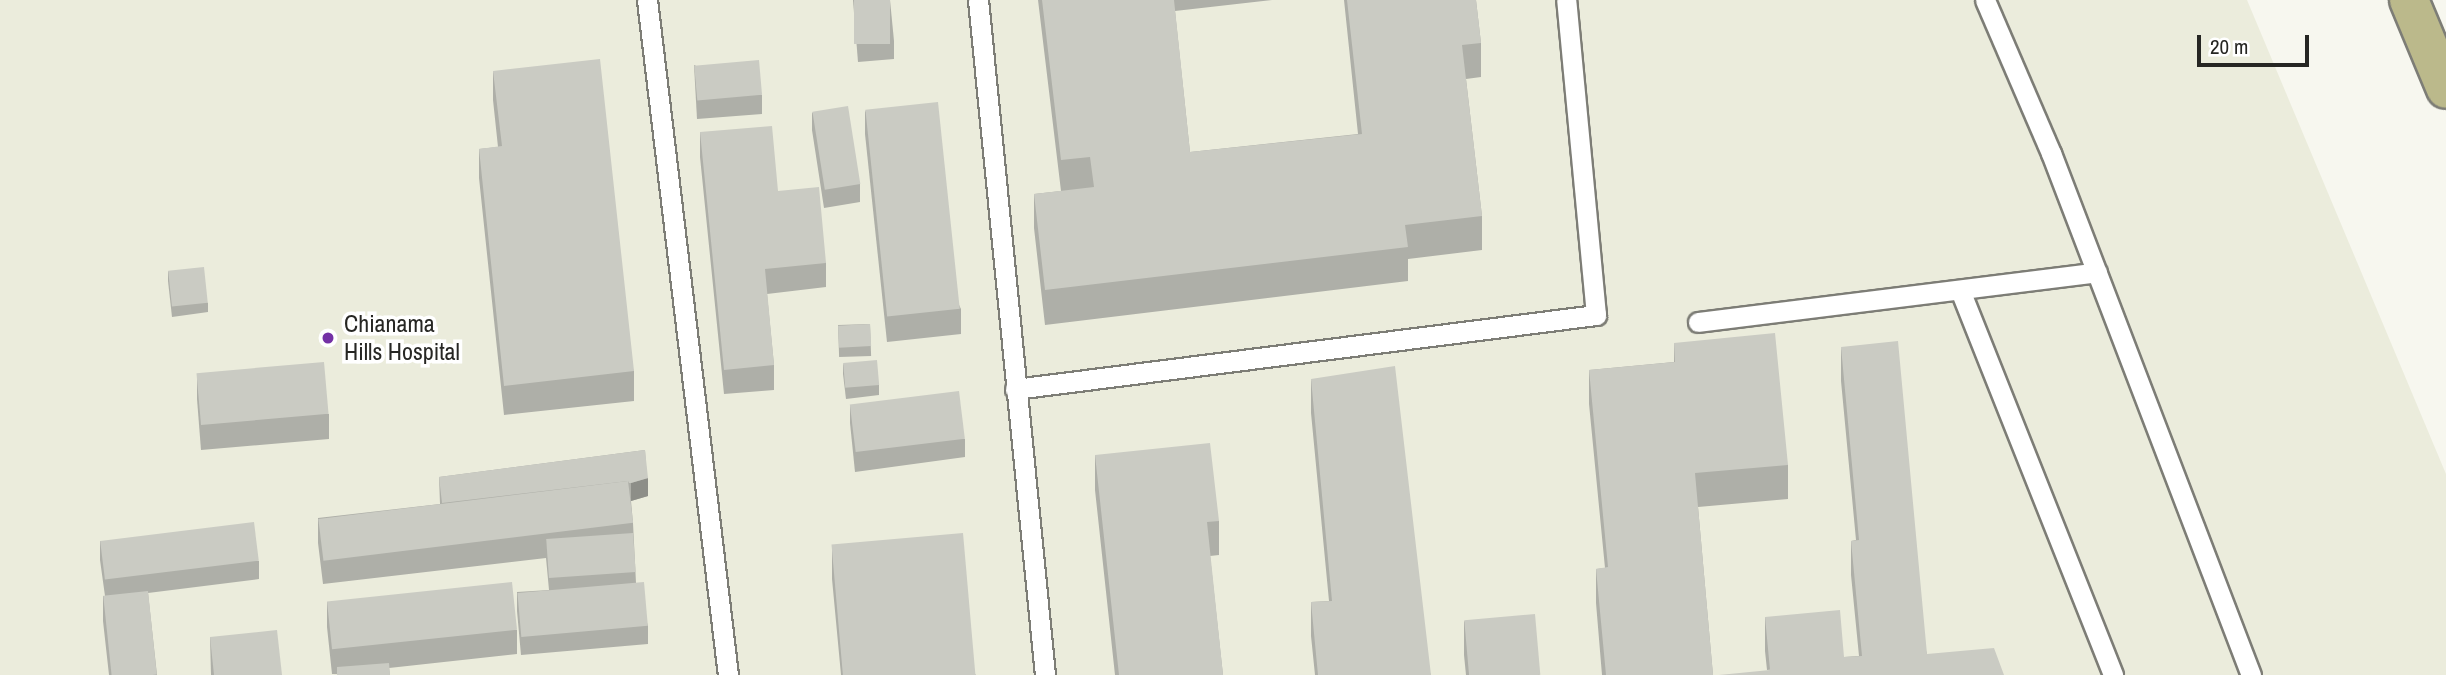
<!DOCTYPE html>
<style>
body{margin:0}
#map{position:relative;width:2446px;height:675px;overflow:hidden;background:#f7f7ef;font-family:"Archivo Narrow",sans-serif}
div>[style]{position:absolute}
[style*='--x']{left:calc(var(--x)*1px);top:calc(var(--y)*1px);width:calc(var(--w)*1px);rotate:calc(var(--a)*1deg)}
.built>*{inset:0;background:#ebecdc}
.roads{filter:drop-shadow(2px 0 #7d7d76) drop-shadow(-2px 0 #7d7d76) drop-shadow(0 2px #7d7d76) drop-shadow(0 -2px #7d7d76)}
.service>*{height:19px;margin:-9.5px;padding:0 9.5px;transform-origin:9.5px;border-radius:9.5px;background:#fff}
.primary>*{height:38px;margin:-19px;padding:0 19px;transform-origin:19px;border-radius:19px;background:#bbb98b}
.wall>*{inset:0;background:#aeafa8;transform-origin:0 0}
.shaded-wall>*{inset:0;background:#8d8e88}
.building>*{inset:0;background:#cacbc3;transform-origin:0 0}
.dots>*{width:19px;height:19px;translate:-50% -50%;box-sizing:border-box;border:4px solid #fff;border-radius:50%}
span{translate:-50% -50%;white-space:nowrap;text-align:center;line-height:1.15;-webkit-text-stroke:7px #fff;paint-order:stroke}
.poi-label{font-size:24px;color:#262623}
.left{translate:0 -50%;text-align:left}
.scale{position:absolute;left:2197px;top:35px;width:112px;height:32px;box-sizing:border-box;border:4px solid #262623;border-top:0;padding-left:9px;font-size:21px;line-height:24px;white-space:nowrap;color:#262623;-webkit-text-stroke:5px #fff;paint-order:stroke}
</style>
<div id="map">
<div class="built">
<i style="clip-path:polygon(0 0,2247px 0,2446px 474px,2446px 675px,0 675px)"></i>
</div>
<div class="roads">
<div class="service">
<i style="--x:647;--y:0;--w:680;--a:83.16"></i>
<i style="--x:978;--y:0;--w:678;--a:84.33"></i>
<i style="--x:1985;--y:0;--w:167;--a:66.7"></i>
<i style="--x:2051;--y:153;--w:559;--a:69.04"></i>
<i style="--x:1960;--y:290;--w:414;--a:68.3"></i>
<i style="--x:1698;--y:322;--w:402;--a:-7.1"></i>
<i style="--x:1015;--y:389;--w:586;--a:-7.26"></i>
<i style="--x:1596;--y:315;--w:316;--a:-95.4"></i>
</div>
<div class="primary">
<i style="--x:2409;--y:0;--w:96;--a:67.4"></i>
</div>
</div>
<div class="wall">
<i style="clip-path:polygon(853px 0,890px 0,894px 41px,894px 59px,858px 62px)"></i>
<i style="clip-path:polygon(1038px 0,1272px 0,1175px 11px,1190px 152px,1358px 134px,1344px 0,1476px 0,1481px 43px,1481px 77px,1466px 79px,1482px 216px,1482px 250px,1408px 259px,1408px 281px,1045px 325px,1034px 228px,1034px 194px,1061px 191px)"></i>
<i style="clip-path:polygon(694px 65px,762px 95px,762px 114px,697px 119px)"></i>
<i style="clip-path:polygon(493px 71px,634px 371px,634px 401px,504px 415px,479px 178px,479px 149px,498px 147px,493px 100px)"></i>
<i style="clip-path:polygon(865px 110px,961px 309px,961px 334px,887px 342px,865px 134px)"></i>
<i style="clip-path:polygon(812px 112px,860px 184px,860px 202px,824px 208px,812px 130px)"></i>
<i style="clip-path:polygon(700px 132px,778px 191px,826px 263px,826px 287px,767px 294px,774px 365px,774px 390px,724px 394px,700px 157px)"></i>
<i style="clip-path:polygon(168px 271px,208px 303px,208px 312px,172px 317px,168px 281px)"></i>
<i style="left:870px;top:324px;width:32px;height:32px;rotate:88deg"></i>
<i style="clip-path:polygon(1674px 343px,1788px 465px,1788px 499px,1698px 507px,1713px 675px,1602px 675px,1596px 603px,1596px 569px,1605px 568px,1589px 404px,1589px 370px,1674px 362px)"></i>
<i style="clip-path:polygon(1841px 347px,1927px 654px,1767px 670px,1765px 651px,1765px 617px,1844px 657px,1859px 656px,1851px 575px,1851px 541px,1856px 540px,1841px 381px)"></i>
<i style="clip-path:polygon(843px 364px,879px 385px,879px 395px,846px 399px,843px 374px)"></i>
<i style="clip-path:polygon(197px 374px,329px 414px,329px 439px,201px 450px,197px 399px)"></i>
<i style="clip-path:polygon(1311px 379px,1431px 675px,1315px 675px,1311px 636px,1311px 602px,1329px 601px,1311px 413px)"></i>
<i style="clip-path:polygon(850px 405px,965px 439px,965px 457px,855px 472px,850px 423px)"></i>
<i style="clip-path:polygon(645px 450px,648px 496px,631px 501px,633px 523px,636px 583px,648px 626px,648px 644px,521px 655px,517px 611px,517px 592px,549px 590px,546px 558px,323px 584px,318px 543px,318px 518px,440px 504px,439px 477px)"></i>
<i style="clip-path:polygon(1095px 455px,1219px 521px,1219px 555px,1210px 556px,1223px 675px,1115px 675px,1095px 490px)"></i>
<i style="clip-path:polygon(100px 541px,259px 561px,259px 579px,148px 593px,157px 675px,109px 675px,103px 621px,103px 596px,105px 596px,100px 560px)"></i>
<i style="clip-path:polygon(832px 545px,976px 675px,841px 675px,832px 579px)"></i>
<i style="clip-path:polygon(327px 602px,517px 630px,517px 654px,389px 668px,390px 675px,332px 674px,327px 627px)"></i>
<i style="clip-path:polygon(1464px 621px,1540px 675px,1466px 675px,1464px 655px)"></i>
<i style="clip-path:polygon(210px 637px,282px 675px,211px 675px)"></i>
</div>
<div class="shaded-wall">
<i style="clip-path:polygon(648px 478px,648px 496px,631px 501px,631px 483px)"></i>
</div>
<div class="building">
<i style="left:854px;top:0;width:36px;height:44px"></i>
<i style="clip-path:polygon(1042px 0,1174px 0,1190px 152px,1362px 134px,1347px 0,1476px 0,1481px 43px,1462px 45px,1482px 216px,1405px 225px,1408px 247px,1045px 290px,1034px 194px,1094px 187px,1090px 157px,1061px 160px)"></i>
<i style="clip-path:polygon(600px 59px,634px 371px,504px 386px,479px 149px,502px 146px,493px 71px)"></i>
<i style="left:759px;top:60px;width:35px;height:65px;rotate:85deg"></i>
<i style="left:938px;top:102px;width:208px;height:73px;rotate:84deg"></i>
<i style="left:848px;top:106px;width:79px;height:36px;rotate:81deg"></i>
<i style="clip-path:polygon(772px 126px,778px 191px,819px 187px,826px 263px,765px 269px,774px 365px,724px 370px,700px 132px)"></i>
<i style="left:204px;top:267px;width:36px;height:36px;rotate:84deg"></i>
<i style="left:870px;top:324px;width:22px;height:32px;rotate:87deg"></i>
<i style="clip-path:polygon(1775px 333px,1788px 465px,1695px 473px,1713px 675px,1606px 675px,1596px 569px,1608px 567px,1589px 370px,1675px 362px,1674px 343px)"></i>
<i style="clip-path:polygon(1898px 341px,1927px 654px,1994px 648px,2004px 675px,1719px 675px,1770px 670px,1765px 617px,1840px 610px,1844px 657px,1862px 656px,1851px 541px,1859px 540px,1841px 347px)"></i>
<i style="left:877px;top:360px;width:25px;height:34px;rotate:85deg"></i>
<i style="left:324px;top:362px;width:52px;height:128px;rotate:85deg"></i>
<i style="clip-path:polygon(1395px 366px,1431px 675px,1318px 675px,1311px 602px,1332px 601px,1311px 379px)"></i>
<i style="left:959px;top:391px;width:48px;height:110px;rotate:83deg"></i>
<i style="clip-path:polygon(1210px 443px,1219px 521px,1207px 522px,1223px 675px,1119px 675px,1095px 455px)"></i>
<i style="clip-path:polygon(645px 450px,648px 478px,631px 483px,629px 483px,628px 481px,442px 503px,439px 477px)"></i>
<i style="left:628px;top:481px;width:42px;height:312px;rotate:83deg"></i>
<i style="left:254px;top:522px;width:39px;height:155px;rotate:83deg"></i>
<i style="left:633px;top:533px;width:39px;height:87px;rotate:86deg"></i>
<i style="left:963px;top:533px;width:143px;height:132px;rotate:85deg"></i>
<i style="left:512px;top:582px;width:48px;height:186px;rotate:84deg"></i>
<i style="left:644px;top:582px;width:44px;height:127px;rotate:85deg"></i>
<i style="left:148px;top:591px;width:84px;height:45px;rotate:84deg"></i>
<i style="left:1535px;top:614px;width:61px;height:71px;rotate:85deg"></i>
<i style="clip-path:polygon(277px 630px,282px 675px,214px 675px,210px 637px)"></i>
<i style="clip-path:polygon(389px 663px,390px 675px,337px 675px,337px 667px)"></i>
</div>
<div class="dots">
<i style="left:328px;top:338px;background:#7431a5"></i>
</div>
<div class="poi-label">
<span class="left" style="left:344px;top:338px">Chianama<br>Hills Hospital</span>
</div>
<div class="scale">20 m</div>
</div>
